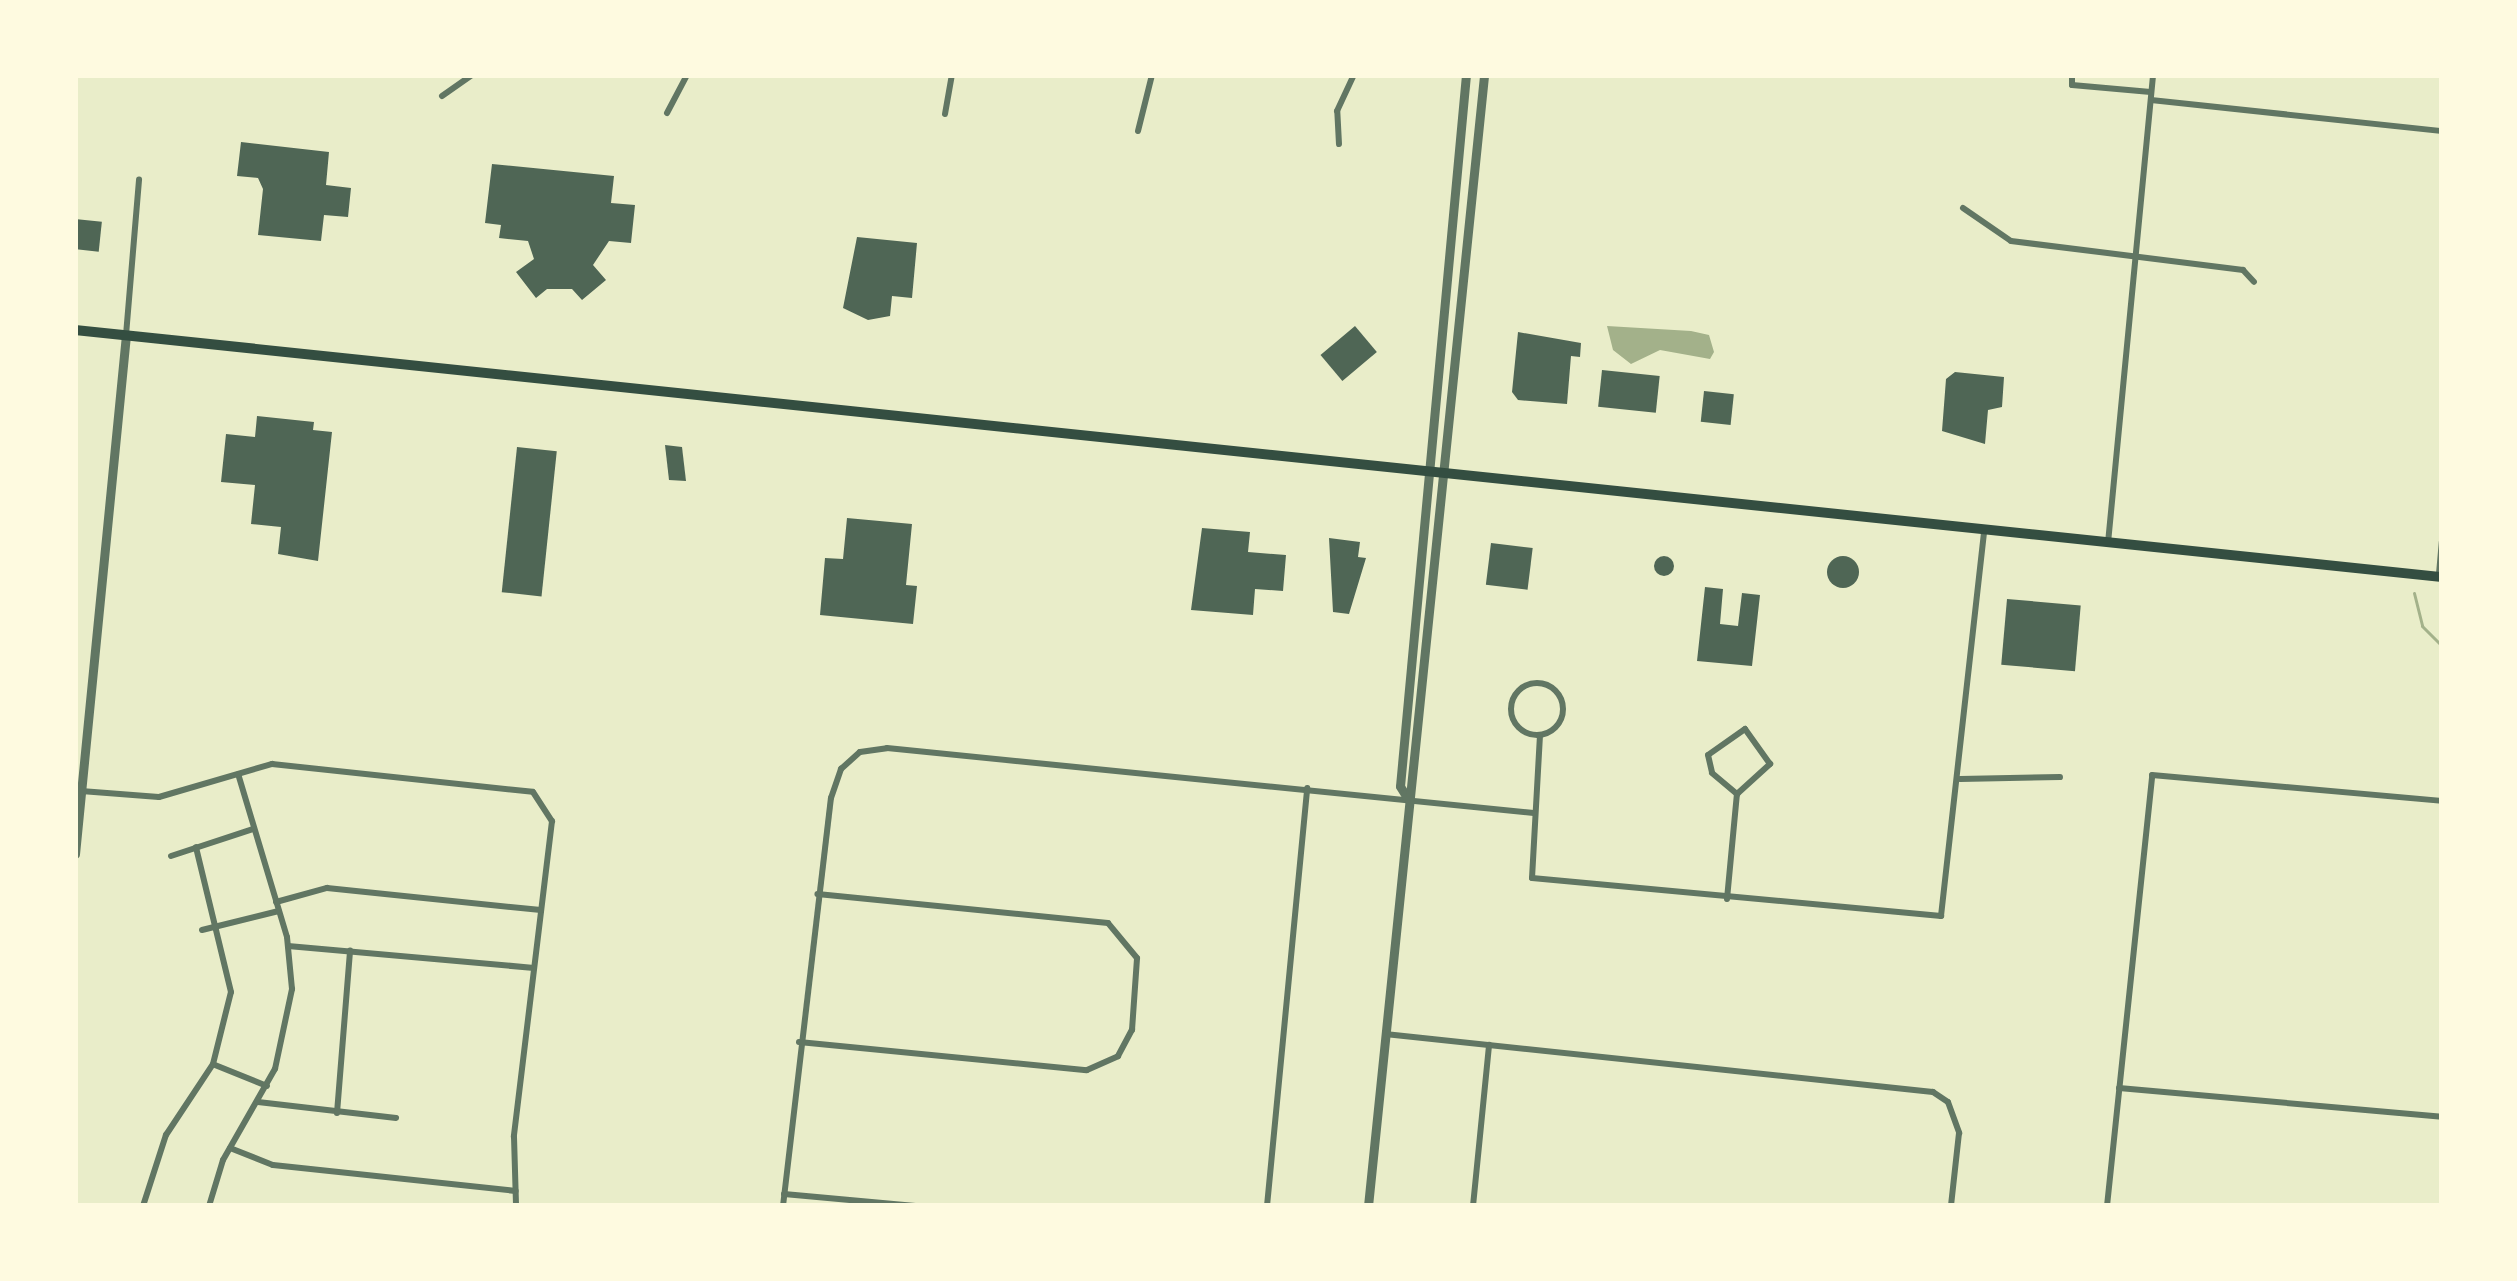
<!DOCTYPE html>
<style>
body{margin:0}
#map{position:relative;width:2517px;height:1281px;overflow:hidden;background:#e9edc9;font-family:"Asap Condensed",sans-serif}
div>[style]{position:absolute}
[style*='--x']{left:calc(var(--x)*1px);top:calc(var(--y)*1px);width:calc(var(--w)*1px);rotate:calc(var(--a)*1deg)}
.water>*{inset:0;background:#a3b18a}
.stream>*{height:3px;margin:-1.5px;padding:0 1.5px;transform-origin:1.5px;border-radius:1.5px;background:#a3b18a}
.building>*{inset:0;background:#4f6655;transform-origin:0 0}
.round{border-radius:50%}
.minor>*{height:6px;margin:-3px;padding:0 3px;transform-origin:3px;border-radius:3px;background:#617663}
.minor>.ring{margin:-3px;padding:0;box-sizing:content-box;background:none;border:6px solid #617663;border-radius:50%}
.tertiary>*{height:9px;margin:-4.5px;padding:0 4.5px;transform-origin:4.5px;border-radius:4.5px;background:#617663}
.primary>*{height:10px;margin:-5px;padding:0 5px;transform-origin:5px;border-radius:5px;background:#344e41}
span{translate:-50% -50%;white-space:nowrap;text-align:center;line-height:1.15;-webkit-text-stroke:9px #fefae0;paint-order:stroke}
.frame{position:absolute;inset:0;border:78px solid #fefae0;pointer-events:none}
</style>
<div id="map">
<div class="water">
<i style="clip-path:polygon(1607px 326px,1691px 331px,1709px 335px,1714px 352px,1710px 359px,1660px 350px,1631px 364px,1613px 350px)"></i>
</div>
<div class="stream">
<i style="--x:2414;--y:593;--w:34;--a:76"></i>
<i style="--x:2422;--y:626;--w:28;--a:45"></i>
</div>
<div class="building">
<i style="clip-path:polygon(241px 142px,329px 152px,326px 185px,351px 188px,348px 217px,324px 215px,321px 241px,258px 235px,263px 189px,258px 178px,237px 176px)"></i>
<i style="clip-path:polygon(492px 164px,614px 176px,611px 203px,635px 205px,631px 243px,609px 241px,593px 265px,606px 280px,582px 300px,572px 289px,547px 289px,536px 298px,516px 272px,534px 259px,528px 241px,499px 238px,501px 225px,485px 223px)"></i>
<i style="left:75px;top:219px;width:27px;height:30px;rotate:6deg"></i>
<i style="clip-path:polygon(857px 237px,917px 243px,912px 298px,892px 296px,890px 316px,868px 320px,843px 308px)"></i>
<i style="left:1355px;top:326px;width:34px;height:45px;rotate:50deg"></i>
<i style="clip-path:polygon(1518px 332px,1581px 343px,1580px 357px,1571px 356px,1567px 404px,1518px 400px,1512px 392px)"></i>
<i style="left:1602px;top:370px;width:58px;height:37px;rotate:6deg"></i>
<i style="clip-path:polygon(1955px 372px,2004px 377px,2002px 407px,1988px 410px,1985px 444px,1942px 431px,1946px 379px)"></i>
<i style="left:1704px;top:391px;width:30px;height:31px;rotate:6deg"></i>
<i style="clip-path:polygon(257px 416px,314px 422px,313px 430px,332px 432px,318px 561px,278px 554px,281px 527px,251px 524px,255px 485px,221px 482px,226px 434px,255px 437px)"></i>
<i style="clip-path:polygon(665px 445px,682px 447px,686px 481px,669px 480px)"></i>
<i style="left:517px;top:447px;width:40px;height:146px;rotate:6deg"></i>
<i style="clip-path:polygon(847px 518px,912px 524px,906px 585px,917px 586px,913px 624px,820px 615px,825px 558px,843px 559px)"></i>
<i style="clip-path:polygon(1202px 528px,1250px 532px,1248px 552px,1286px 555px,1283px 591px,1255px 589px,1253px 615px,1191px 610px)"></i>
<i style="clip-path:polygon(1329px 538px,1360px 542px,1358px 557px,1366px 558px,1349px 614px,1333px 612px)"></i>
<i style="left:1491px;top:543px;width:42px;height:42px;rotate:7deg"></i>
<i class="round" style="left:1654px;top:556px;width:20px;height:20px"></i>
<i class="round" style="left:1827px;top:556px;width:32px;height:32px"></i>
<i style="clip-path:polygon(1705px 587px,1723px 589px,1720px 624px,1738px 626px,1742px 593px,1760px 595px,1752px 666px,1697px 661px)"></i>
<i style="left:2007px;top:599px;width:74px;height:66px;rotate:5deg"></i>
</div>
<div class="minor">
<i style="--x:2072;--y:75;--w:10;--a:90"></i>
<i style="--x:2072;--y:85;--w:79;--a:5.1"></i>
<i style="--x:442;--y:96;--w:37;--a:-35"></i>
<i style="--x:2151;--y:100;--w:293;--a:6.1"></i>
<i style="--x:667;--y:113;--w:43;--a:-62.2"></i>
<i style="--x:945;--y:114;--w:40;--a:-80"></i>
<i style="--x:1138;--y:131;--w:58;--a:-76"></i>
<i style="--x:1339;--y:144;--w:33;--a:-93"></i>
<i style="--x:1337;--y:111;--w:40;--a:-65"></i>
<i style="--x:1963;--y:208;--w:58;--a:34.5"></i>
<i style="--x:2011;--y:241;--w:234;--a:7.1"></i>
<i style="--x:2243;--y:270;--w:16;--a:47"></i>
<i style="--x:126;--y:335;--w:156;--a:-85.2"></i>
<i style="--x:2108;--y:543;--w:470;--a:-84.5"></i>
<i style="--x:2439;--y:574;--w:32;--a:-85"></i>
<i class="ring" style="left:1511px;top:683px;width:46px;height:46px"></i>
<i style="--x:1540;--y:735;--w:143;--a:93.2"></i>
<i style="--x:1532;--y:878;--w:411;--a:5.3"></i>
<i style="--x:1941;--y:916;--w:388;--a:-83.6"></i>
<i style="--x:1960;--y:779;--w:100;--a:-1.1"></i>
<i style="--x:81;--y:791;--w:78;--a:4.4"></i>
<i style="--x:159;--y:797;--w:118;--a:-16.3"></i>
<i style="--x:272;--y:764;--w:262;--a:6.1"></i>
<i style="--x:533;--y:792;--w:35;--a:57"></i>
<i style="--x:552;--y:821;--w:318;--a:96.9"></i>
<i style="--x:514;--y:1137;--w:69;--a:88.3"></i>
<i style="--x:171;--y:856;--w:86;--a:-18.2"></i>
<i style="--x:1727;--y:899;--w:105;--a:-84.6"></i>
<i style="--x:1737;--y:794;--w:45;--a:-42.3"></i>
<i style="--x:1770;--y:764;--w:43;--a:-125.5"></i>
<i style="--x:1745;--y:729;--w:45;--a:144.9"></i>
<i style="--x:1708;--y:755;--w:18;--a:77"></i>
<i style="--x:1712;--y:773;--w:33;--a:40"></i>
<i style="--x:276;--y:902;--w:53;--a:-15.4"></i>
<i style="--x:327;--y:888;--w:215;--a:5.9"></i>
<i style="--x:202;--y:930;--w:79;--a:-13.9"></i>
<i style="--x:288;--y:946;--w:247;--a:5.1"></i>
<i style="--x:1385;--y:1034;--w:551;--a:6.04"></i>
<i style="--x:1933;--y:1092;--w:18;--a:34"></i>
<i style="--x:1948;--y:1102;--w:33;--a:70"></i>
<i style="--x:1959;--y:1133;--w:73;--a:96.3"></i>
<i style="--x:799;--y:1042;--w:289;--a:5.6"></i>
<i style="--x:1087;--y:1070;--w:34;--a:-24"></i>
<i style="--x:1118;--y:1056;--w:30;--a:-62"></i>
<i style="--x:1132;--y:1030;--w:72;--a:-86"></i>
<i style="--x:1137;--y:958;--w:45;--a:-129.6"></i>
<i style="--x:1108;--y:923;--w:292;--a:-174.3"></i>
<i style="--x:215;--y:1065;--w:56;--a:22"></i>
<i style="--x:2119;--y:1088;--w:324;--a:5.1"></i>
<i style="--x:258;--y:1102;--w:139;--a:6.6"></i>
<i style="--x:337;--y:1113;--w:163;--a:-85.4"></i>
<i style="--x:230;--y:1148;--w:46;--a:21.6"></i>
<i style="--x:273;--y:1165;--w:244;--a:6.1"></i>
<i style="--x:784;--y:1194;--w:132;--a:5.2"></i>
<i style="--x:143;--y:1206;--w:75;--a:-72.1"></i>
<i style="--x:166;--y:1135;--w:85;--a:-56.5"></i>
<i style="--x:213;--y:1064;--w:74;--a:-76"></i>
<i style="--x:231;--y:992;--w:149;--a:-103.6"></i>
<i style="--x:209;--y:1206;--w:48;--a:-73.1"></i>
<i style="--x:223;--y:1160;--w:105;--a:-60.3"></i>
<i style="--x:275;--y:1069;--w:82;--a:-78"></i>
<i style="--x:292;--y:989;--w:52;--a:-95.5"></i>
<i style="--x:287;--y:937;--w:170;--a:-106.7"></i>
<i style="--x:783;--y:1206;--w:411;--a:-83.3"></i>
<i style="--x:831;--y:798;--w:31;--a:-71"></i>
<i style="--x:841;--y:769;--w:25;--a:-42"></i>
<i style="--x:860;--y:752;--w:27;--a:-8"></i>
<i style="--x:887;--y:748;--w:650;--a:5.74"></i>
<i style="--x:1267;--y:1206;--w:420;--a:-84.5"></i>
<i style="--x:1473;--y:1206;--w:162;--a:-84.3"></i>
<i style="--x:2107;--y:1206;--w:433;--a:-84"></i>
<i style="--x:2152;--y:775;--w:291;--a:5.1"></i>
</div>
<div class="tertiary">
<i style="--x:1408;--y:799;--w:15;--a:-122"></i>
<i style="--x:1400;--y:786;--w:714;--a:-84.7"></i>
<i style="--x:75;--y:854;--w:521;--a:-84.39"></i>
<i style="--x:1368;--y:1206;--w:1137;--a:-84.14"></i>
</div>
<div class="primary">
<i style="--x:75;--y:330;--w:2380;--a:5.96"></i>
</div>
<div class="frame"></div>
</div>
